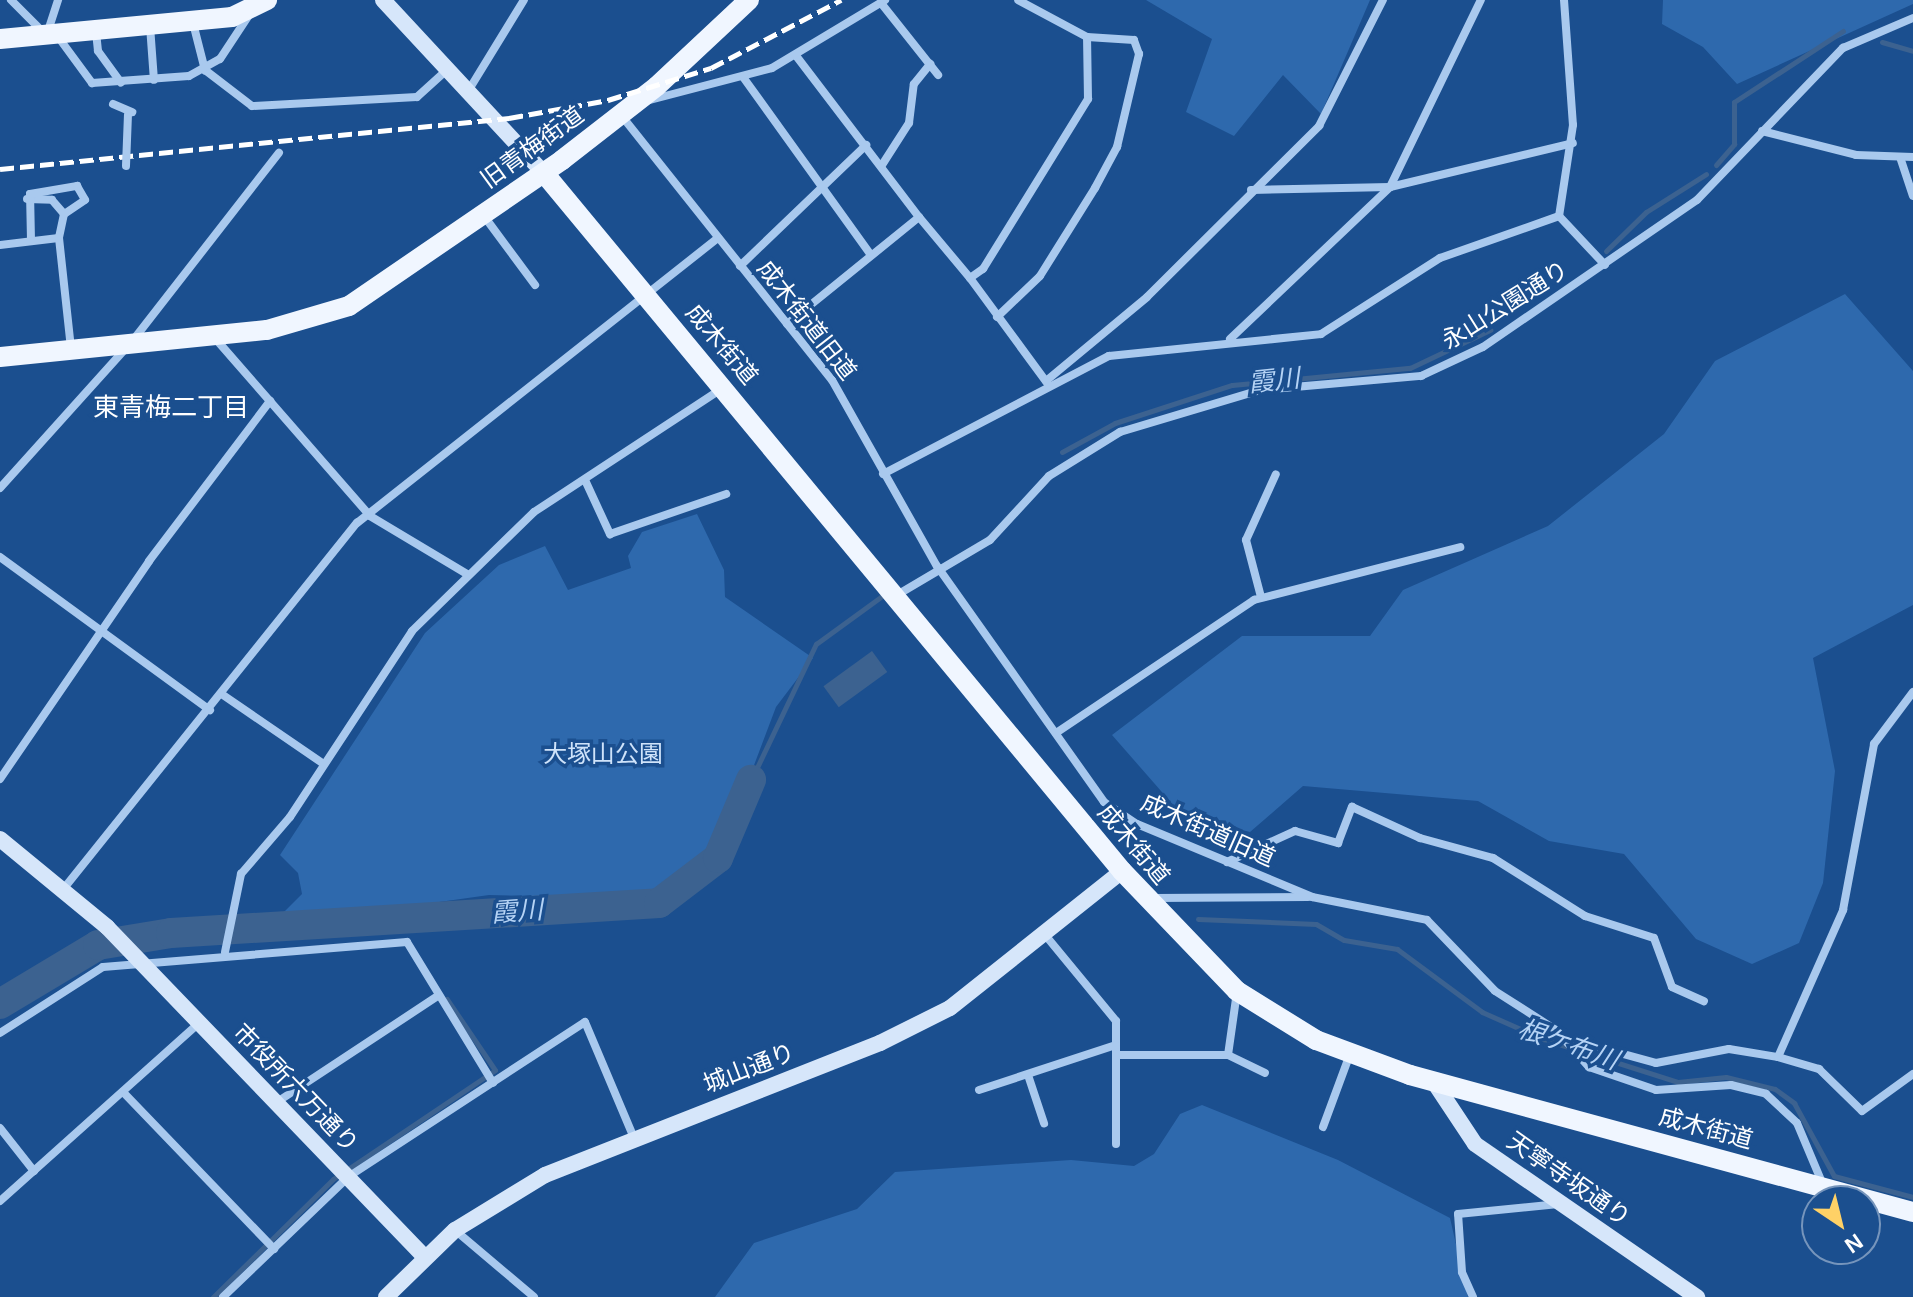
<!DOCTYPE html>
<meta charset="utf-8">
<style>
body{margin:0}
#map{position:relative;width:1913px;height:1297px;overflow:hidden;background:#1b4f8f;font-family:Arial,"Noto Sans JP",sans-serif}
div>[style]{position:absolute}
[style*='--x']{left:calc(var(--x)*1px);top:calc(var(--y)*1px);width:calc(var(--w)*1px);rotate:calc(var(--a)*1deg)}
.green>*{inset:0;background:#2e69ad}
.water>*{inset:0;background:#3c6290;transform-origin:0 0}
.stream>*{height:5px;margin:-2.5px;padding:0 2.5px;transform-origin:2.5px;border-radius:2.5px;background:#3c6290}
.river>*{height:30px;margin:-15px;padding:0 15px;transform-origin:15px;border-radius:15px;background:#3c6290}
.street>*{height:8px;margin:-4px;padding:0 4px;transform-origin:4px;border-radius:4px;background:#a9c9ee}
.secondary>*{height:16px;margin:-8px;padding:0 8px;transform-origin:8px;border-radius:8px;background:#d6e6fa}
.primary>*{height:20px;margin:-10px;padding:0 10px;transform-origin:10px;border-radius:10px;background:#f0f6ff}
.rail>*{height:5px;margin-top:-2.5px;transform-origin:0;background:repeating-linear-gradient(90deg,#fff 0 14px,transparent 0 20px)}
.street-bridge>*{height:8px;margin:-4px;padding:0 4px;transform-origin:4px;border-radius:4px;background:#a9c9ee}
span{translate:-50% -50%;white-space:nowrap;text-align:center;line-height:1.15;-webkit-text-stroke:7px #1b4f8f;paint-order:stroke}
.street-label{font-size:24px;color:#fff}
.park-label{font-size:24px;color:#cfe3fa}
.water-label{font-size:26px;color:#b5d3f5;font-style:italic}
.neighbourhood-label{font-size:26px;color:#fff}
.north{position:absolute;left:1801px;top:1185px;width:80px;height:80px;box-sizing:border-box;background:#1b4f8f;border:2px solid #7695bc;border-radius:50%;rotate:145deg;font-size:22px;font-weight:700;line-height:32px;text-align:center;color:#fff}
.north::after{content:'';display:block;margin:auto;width:28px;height:36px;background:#ffd166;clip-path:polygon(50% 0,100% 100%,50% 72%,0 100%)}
</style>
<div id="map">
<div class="green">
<i style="clip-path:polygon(1146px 0,1370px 0,1321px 114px,1283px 75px,1234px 136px,1186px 112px,1212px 39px)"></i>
<i style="clip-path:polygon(1663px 0,1913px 0,1913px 4px,1737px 84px,1703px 47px,1662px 24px)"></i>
<i style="clip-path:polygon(1845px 294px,1913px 371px,1913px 605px,1813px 658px,1835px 771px,1823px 883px,1799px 943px,1752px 964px,1696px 939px,1624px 854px,1549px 841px,1478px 801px,1303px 786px,1250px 832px,1182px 815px,1112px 735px,1242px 636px,1370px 636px,1403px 590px,1548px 526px,1664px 434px,1715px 361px)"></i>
<i style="clip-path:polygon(697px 514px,724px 570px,725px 597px,813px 658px,776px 707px,716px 866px,658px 900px,489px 895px,283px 924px,282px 914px,302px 894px,298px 873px,280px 855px,425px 633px,499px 565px,545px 546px,568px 590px,631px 568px,628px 556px,642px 532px)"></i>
<i style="clip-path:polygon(1202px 1105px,1338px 1160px,1450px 1218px,1468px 1297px,715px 1297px,754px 1243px,857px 1209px,895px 1172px,1071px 1160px,1134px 1166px,1154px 1154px,1180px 1114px)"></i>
</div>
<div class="water">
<i style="left:872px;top:651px;width:26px;height:60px;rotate:54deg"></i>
</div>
<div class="stream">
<i style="--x:1882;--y:42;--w:32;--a:16"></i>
<i style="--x:1716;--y:165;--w:28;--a:-49"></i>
<i style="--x:1734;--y:144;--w:42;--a:-90"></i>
<i style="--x:1734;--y:102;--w:130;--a:-33.1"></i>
<i style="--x:1606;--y:251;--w:56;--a:-44.3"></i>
<i style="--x:1646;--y:212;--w:71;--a:-32.3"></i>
<i style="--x:1062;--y:452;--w:60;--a:-28.7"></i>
<i style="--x:1115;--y:423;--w:123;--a:-18"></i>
<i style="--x:1232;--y:385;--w:179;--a:-5.5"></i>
<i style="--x:1410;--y:368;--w:89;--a:-25.4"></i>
<i style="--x:751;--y:780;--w:151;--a:-64.5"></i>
<i style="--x:816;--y:644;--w:82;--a:-36"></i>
<i style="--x:1198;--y:919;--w:118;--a:2.4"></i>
<i style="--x:1316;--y:924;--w:32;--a:30"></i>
<i style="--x:1344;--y:940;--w:54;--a:9.6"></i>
<i style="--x:1397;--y:949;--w:106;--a:36.5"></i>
<i style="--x:1482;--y:1012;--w:67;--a:23.9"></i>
<i style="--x:1543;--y:1039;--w:142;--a:17.7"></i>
<i style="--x:1678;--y:1082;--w:48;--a:-5.9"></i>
<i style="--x:1726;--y:1077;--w:50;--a:13.8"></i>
<i style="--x:1775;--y:1089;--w:24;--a:36"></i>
<i style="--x:1794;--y:1103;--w:83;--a:61.3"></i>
<i style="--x:1834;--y:1176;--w:82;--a:14.9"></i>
<i style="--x:213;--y:1297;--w:168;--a:-44.5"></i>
<i style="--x:333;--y:1179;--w:195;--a:-33.9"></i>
<i style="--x:495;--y:1070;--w:86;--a:-124.1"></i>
</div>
<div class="river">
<i style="--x:0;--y:1004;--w:114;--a:-31"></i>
<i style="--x:98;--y:945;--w:74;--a:-9.3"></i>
<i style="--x:171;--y:933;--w:489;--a:-3.5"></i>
<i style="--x:659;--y:903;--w:74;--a:-37.3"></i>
<i style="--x:718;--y:858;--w:85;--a:-67.1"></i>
</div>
<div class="street">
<i style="--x:11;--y:0;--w:45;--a:45"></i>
<i style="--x:1564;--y:0;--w:125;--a:85.9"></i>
<i style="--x:1573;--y:125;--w:92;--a:98.7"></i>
<i style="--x:1559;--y:216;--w:67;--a:46.8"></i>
<i style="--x:881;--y:3;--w:92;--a:51.6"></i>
<i style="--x:193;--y:23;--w:49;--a:75.7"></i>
<i style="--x:205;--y:70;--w:59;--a:37.5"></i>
<i style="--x:252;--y:106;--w:165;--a:-3.1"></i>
<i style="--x:417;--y:97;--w:42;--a:-42.1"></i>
<i style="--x:150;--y:26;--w:54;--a:85.8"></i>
<i style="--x:96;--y:32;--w:19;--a:84"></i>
<i style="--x:98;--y:51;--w:39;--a:54"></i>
<i style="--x:47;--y:34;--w:36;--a:-72"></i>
<i style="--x:56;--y:34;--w:61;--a:53.7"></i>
<i style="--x:92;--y:83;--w:97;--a:-4.1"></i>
<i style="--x:189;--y:76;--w:35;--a:-29"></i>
<i style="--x:220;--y:59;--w:56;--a:-56.6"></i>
<i style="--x:797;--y:57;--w:201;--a:52.7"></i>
<i style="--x:743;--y:77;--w:219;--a:54.3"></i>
<i style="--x:470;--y:88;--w:103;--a:-58.5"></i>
<i style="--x:646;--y:101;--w:130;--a:-14.7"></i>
<i style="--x:772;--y:68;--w:132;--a:-31"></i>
<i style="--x:113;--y:104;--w:21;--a:23"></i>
<i style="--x:621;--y:115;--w:339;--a:51.5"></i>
<i style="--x:832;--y:380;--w:214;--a:60.6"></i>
<i style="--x:937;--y:566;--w:289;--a:54.7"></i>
<i style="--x:1104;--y:802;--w:40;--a:34"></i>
<i style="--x:1137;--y:824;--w:190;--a:22.6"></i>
<i style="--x:1312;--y:897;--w:117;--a:11.3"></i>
<i style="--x:1427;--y:920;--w:98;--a:46.2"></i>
<i style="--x:1495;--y:991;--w:72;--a:32.6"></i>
<i style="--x:1556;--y:1030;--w:50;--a:48.3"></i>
<i style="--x:1589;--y:1067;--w:71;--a:18.9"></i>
<i style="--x:1656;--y:1090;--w:75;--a:-3.8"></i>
<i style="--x:1731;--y:1085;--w:36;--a:14"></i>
<i style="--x:1766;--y:1094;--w:42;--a:43.1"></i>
<i style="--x:1797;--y:1123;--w:67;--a:67.2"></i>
<i style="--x:1762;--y:131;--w:97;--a:14.3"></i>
<i style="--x:1856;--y:155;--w:57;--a:2"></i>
<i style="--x:1900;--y:157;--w:41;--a:71.6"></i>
<i style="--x:882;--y:165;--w:50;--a:-57.3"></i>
<i style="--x:909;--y:123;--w:39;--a:-83"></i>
<i style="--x:914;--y:84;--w:26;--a:-51"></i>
<i style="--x:1251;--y:190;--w:139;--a:-1.2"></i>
<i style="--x:1390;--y:187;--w:188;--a:-13.5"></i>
<i style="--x:27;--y:199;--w:25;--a:2"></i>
<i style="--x:52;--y:200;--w:18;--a:49"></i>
<i style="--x:484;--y:216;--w:86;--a:53.5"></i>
<i style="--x:31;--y:240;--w:46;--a:-91.2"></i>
<i style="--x:30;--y:194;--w:48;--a:-9.7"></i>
<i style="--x:77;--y:186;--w:16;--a:60"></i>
<i style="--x:85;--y:200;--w:25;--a:146"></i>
<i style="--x:64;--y:214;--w:25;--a:102"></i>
<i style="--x:0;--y:245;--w:59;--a:-6.8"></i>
<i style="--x:59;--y:238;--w:112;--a:83.8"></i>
<i style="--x:740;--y:266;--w:175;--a:-43.8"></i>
<i style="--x:970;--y:278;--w:132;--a:53.7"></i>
<i style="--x:997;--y:317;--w:59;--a:-43.6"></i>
<i style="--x:1040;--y:276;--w:104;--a:-58"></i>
<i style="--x:1095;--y:188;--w:47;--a:-61.8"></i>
<i style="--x:1117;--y:147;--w:96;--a:-76.7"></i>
<i style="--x:1139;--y:54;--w:15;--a:-110"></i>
<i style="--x:1134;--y:40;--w:47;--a:-176.3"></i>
<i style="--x:1087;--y:37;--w:78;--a:-151.8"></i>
<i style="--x:787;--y:324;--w:170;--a:-39"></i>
<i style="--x:919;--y:217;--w:80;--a:50.1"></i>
<i style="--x:970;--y:278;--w:16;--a:-35"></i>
<i style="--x:983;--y:269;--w:200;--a:-58.3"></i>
<i style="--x:1088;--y:99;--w:62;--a:-90.9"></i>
<i style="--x:214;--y:337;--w:237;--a:48.9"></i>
<i style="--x:370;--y:516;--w:113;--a:30.9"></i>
<i style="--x:134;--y:339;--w:236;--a:-52.1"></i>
<i style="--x:1230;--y:339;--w:221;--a:-43.5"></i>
<i style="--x:1390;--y:187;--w:208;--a:-64.1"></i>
<i style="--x:1046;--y:381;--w:131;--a:-39.7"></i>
<i style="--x:1147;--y:297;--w:243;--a:-44.8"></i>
<i style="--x:1319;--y:126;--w:141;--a:-63.1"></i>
<i style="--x:883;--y:474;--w:255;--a:-27.6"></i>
<i style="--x:1109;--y:356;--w:213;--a:-5.9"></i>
<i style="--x:1321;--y:334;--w:141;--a:-32.6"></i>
<i style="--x:1440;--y:258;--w:126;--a:-19.4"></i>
<i style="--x:585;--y:480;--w:60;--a:65.2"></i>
<i style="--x:610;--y:534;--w:123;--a:-19"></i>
<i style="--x:0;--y:488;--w:187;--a:-48"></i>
<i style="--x:0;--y:557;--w:260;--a:36.1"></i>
<i style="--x:897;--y:595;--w:108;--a:-30.6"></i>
<i style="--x:990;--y:540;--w:87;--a:-47.3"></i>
<i style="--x:1049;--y:476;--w:84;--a:-31.8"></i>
<i style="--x:1120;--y:432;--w:146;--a:-16.7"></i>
<i style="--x:1260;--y:390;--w:162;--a:-5"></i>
<i style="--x:1421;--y:376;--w:68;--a:-25.1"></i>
<i style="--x:1483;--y:347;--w:260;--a:-34.5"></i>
<i style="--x:1697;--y:200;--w:211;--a:-46.2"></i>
<i style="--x:1843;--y:48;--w:76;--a:-23.2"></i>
<i style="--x:1261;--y:597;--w:59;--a:-104.7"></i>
<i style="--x:1246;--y:540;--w:72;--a:-65.6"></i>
<i style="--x:223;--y:695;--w:119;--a:34.4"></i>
<i style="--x:1056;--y:733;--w:239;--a:-33.9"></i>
<i style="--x:1254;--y:600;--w:213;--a:-14.4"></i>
<i style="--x:0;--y:779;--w:264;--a:-55.6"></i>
<i style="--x:149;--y:561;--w:201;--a:-52.9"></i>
<i style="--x:1227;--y:862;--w:75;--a:-24.5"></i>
<i style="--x:1295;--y:831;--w:45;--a:15.6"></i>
<i style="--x:1338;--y:843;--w:39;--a:-69"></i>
<i style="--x:1352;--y:807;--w:75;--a:24.5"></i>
<i style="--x:1420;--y:838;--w:76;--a:15.3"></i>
<i style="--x:1493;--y:858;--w:109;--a:32.2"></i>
<i style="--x:1585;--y:916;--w:72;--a:17.7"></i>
<i style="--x:1654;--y:938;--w:52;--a:69.8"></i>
<i style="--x:1672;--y:987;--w:35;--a:24"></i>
<i style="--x:65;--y:887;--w:467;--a:-51.3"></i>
<i style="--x:357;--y:523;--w:460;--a:-38.3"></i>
<i style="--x:1154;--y:898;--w:154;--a:-0.4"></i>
<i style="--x:1046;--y:936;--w:110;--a:50.5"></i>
<i style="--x:1116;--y:1021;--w:123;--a:90"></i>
<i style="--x:225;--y:952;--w:80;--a:-78.4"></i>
<i style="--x:241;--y:874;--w:75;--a:-49.3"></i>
<i style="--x:290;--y:817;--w:222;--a:-56.7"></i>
<i style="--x:412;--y:631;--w:170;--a:-44.3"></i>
<i style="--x:534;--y:512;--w:222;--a:-33.3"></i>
<i style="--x:0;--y:1033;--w:122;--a:-32.7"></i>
<i style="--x:103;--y:967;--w:305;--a:-4.7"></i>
<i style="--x:407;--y:942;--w:165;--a:58.6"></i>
<i style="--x:1565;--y:1038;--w:94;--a:15.4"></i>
<i style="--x:1656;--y:1063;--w:74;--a:-10.9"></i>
<i style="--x:1729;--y:1049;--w:50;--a:9.3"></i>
<i style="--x:1778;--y:1057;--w:43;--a:16.3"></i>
<i style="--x:1819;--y:1069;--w:60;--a:44.3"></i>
<i style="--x:1862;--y:1111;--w:63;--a:-36"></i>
<i style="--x:1116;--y:1055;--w:112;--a:0"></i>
<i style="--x:1228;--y:1055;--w:41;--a:25.9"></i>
<i style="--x:1228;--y:1055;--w:64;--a:-81.9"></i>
<i style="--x:1778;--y:1057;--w:161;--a:-66.1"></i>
<i style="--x:1843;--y:910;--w:169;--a:-79.4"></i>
<i style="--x:1874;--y:744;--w:65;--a:-53.1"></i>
<i style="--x:1028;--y:1075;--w:51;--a:71.6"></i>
<i style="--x:979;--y:1090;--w:144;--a:-18.2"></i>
<i style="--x:123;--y:1092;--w:218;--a:46.1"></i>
<i style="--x:277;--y:1102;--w:194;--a:-33.4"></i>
<i style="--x:1323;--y:1127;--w:78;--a:-69.7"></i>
<i style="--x:0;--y:1128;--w:55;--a:51.7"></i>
<i style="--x:0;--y:1201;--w:267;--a:-41.8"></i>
<i style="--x:456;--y:1231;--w:102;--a:40.2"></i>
<i style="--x:223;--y:1297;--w:173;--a:-43.8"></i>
<i style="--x:348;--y:1177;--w:283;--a:-33.2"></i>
<i style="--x:585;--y:1022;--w:126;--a:67.1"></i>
<i style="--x:1473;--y:1297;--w:27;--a:-114"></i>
<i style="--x:1462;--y:1272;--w:58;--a:-93.9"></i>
<i style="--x:1458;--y:1214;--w:101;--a:-5.7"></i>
</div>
<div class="secondary">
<i style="--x:383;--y:0;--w:236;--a:47.1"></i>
<i style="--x:0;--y:839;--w:139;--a:39.4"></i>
<i style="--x:107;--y:927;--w:458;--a:46.1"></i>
<i style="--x:1434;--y:1082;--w:74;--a:56.5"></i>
<i style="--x:1475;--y:1144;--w:270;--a:34.6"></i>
<i style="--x:386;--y:1297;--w:96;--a:-44.2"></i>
<i style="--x:455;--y:1230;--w:105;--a:-31.4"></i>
<i style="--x:545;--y:1175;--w:360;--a:-21.5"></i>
<i style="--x:880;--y:1043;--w:78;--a:-26.6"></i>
<i style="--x:950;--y:1008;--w:220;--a:-38.5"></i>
</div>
<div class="primary">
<i style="--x:0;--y:39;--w:233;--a:-5.4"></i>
<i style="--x:232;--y:17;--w:39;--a:-26"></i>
<i style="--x:544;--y:173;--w:906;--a:50.37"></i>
<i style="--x:1122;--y:871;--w:166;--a:46.2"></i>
<i style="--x:1237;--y:991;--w:93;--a:31.8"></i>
<i style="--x:1316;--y:1040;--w:100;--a:20.4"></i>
<i style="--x:1410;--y:1075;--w:521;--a:15.24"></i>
<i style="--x:0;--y:357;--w:268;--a:-5.8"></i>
<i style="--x:267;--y:330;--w:85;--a:-16.3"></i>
<i style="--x:349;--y:306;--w:258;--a:-34.4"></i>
<i style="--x:562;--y:160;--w:120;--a:-37.9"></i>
<i style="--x:657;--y:86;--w:126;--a:-43.1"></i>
</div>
<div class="rail">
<i style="--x:0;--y:169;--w:512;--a:-5.72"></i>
<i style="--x:509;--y:118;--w:101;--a:-10.3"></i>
<i style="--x:608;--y:100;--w:108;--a:-17.3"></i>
<i style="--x:711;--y:68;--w:147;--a:-27.6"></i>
</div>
<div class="street-bridge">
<i style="--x:126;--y:166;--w:51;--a:-87.8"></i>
</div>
<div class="street-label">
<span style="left:532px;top:147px;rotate:-36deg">旧青梅街道</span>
<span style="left:1505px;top:305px;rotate:-32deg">永山公園通り</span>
<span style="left:807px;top:320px;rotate:52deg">成木街道旧道</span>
<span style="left:722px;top:344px;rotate:50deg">成木街道</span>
<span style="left:1208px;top:830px;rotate:24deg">成木街道旧道</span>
<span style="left:1134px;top:844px;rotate:50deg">成木街道</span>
<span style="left:749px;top:1068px;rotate:-21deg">城山通り</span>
<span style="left:296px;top:1088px;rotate:46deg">市役所六万通り</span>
<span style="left:1706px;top:1128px;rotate:15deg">成木街道</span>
<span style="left:1569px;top:1179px;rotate:35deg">天寧寺坂通り</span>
</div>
<div class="park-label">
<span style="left:603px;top:754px">大塚山公園</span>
</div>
<div class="water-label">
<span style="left:1274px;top:381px;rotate:-6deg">霞川</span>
<span style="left:517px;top:912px;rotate:-4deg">霞川</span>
<span style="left:1568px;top:1045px;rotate:19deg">根ケ布川</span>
</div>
<div class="neighbourhood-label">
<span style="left:171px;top:408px">東青梅二丁目</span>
</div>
<div class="north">N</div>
</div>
